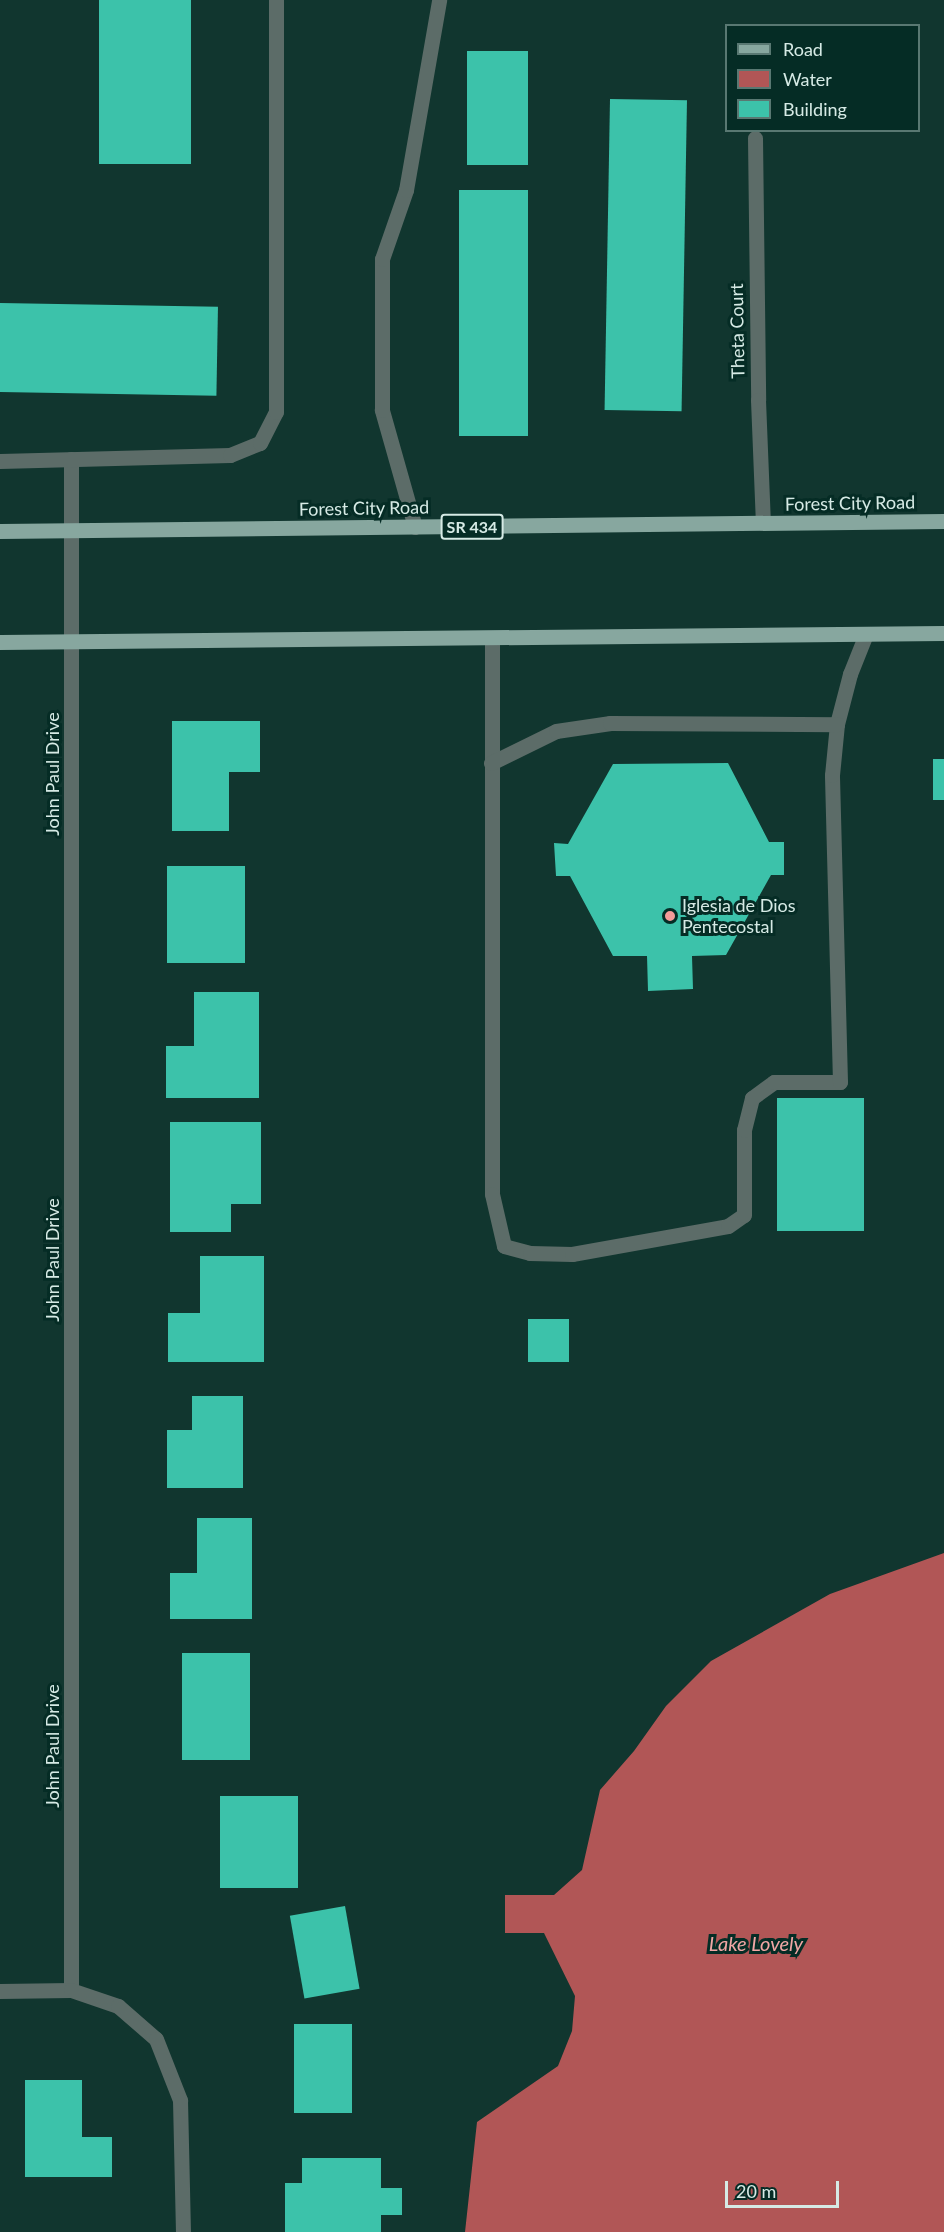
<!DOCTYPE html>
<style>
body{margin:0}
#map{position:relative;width:944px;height:2232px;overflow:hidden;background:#11362f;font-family:Lato,sans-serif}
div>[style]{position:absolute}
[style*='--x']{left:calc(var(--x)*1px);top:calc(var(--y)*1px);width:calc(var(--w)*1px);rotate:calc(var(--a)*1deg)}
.water>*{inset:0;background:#b15656}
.building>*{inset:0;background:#3cc2aa;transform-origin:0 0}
.minor>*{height:15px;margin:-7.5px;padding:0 7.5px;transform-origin:7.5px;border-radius:7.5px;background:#5c6c68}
.major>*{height:15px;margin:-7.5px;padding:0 7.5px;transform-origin:7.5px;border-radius:7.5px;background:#87a79f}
.dots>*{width:16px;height:16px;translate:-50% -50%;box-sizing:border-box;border:3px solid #052c25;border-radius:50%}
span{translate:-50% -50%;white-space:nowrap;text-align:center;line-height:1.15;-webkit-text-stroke:6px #052c25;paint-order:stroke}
.shield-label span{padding:2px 4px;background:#052c25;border:2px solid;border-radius:4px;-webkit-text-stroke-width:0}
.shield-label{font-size:16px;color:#d6eae5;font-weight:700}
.street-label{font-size:18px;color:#d6eae5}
.poi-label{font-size:18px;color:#d6eae5}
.left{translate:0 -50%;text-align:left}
.water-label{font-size:20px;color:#f2a7a5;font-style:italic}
.legend{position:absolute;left:725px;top:24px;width:195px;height:108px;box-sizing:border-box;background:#052c25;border:2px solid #597872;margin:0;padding:8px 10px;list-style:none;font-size:18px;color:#d6eae5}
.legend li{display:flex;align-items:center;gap:12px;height:30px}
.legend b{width:30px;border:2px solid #597872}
.scale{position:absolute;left:725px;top:2181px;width:114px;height:27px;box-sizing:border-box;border:3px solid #d6eae5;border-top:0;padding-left:8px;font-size:18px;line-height:21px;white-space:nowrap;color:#d6eae5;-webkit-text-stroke:4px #052c25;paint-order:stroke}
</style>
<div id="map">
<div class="water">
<i style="clip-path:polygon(944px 1553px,944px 2232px,465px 2232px,477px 2122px,558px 2066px,572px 2031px,575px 1996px,544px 1933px,505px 1933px,505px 1895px,554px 1895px,582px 1870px,600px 1790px,634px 1751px,666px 1706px,711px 1661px,830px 1594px)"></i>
</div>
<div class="building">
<i style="left:99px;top:0;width:92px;height:164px"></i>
<i style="left:467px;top:51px;width:61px;height:114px"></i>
<i style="left:610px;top:99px;width:77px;height:311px;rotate:1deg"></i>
<i style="left:459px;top:190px;width:69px;height:246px"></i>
<i style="left:0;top:303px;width:218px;height:89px;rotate:1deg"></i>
<i style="clip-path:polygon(172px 721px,260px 721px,260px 772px,229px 772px,229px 831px,172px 831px)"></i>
<i style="left:933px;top:759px;width:11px;height:41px"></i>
<i style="clip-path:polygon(728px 763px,769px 842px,784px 842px,784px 875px,771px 875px,726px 955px,692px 956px,693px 989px,648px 991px,647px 956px,613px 956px,570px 876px,556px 876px,554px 843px,568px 844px,613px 764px)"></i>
<i style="left:167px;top:866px;width:78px;height:97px"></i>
<i style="clip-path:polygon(194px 992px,259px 992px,259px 1098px,166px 1098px,166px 1046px,194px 1046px)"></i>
<i style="left:777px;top:1098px;width:87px;height:133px"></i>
<i style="clip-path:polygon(170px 1122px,261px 1122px,261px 1204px,231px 1204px,231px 1232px,170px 1232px)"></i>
<i style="clip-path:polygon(200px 1256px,264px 1256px,264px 1362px,168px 1362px,168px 1313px,200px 1313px)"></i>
<i style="left:528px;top:1319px;width:41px;height:43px"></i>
<i style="clip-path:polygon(192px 1396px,243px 1396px,243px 1488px,167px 1488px,167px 1430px,192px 1430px)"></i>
<i style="clip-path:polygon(197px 1518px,252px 1518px,252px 1619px,170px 1619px,170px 1573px,197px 1573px)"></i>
<i style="left:182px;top:1653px;width:68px;height:107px"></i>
<i style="left:220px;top:1796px;width:78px;height:92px"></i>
<i style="left:345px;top:1906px;width:84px;height:56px;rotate:80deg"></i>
<i style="left:294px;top:2024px;width:58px;height:89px"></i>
<i style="clip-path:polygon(25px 2080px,82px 2080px,82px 2137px,112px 2137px,112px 2177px,25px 2177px)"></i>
<i style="clip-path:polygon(302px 2158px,381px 2158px,381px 2188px,402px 2188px,402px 2215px,381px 2215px,381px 2232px,285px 2232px,285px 2183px,302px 2183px)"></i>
</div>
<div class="minor">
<i style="--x:755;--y:138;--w:262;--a:89.3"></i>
<i style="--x:758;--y:400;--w:123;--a:87.7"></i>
<i style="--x:71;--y:459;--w:1531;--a:90"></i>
<i style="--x:0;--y:461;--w:230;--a:-1.5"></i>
<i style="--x:230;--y:455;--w:32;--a:-22"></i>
<i style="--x:260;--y:443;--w:35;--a:-63"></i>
<i style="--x:276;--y:412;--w:412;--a:-90"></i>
<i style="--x:415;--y:527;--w:122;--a:-105.8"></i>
<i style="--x:382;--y:410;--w:151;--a:-90"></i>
<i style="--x:382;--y:259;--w:73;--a:-70.8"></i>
<i style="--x:406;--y:190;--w:193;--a:-80.1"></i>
<i style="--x:492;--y:638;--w:556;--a:90"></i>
<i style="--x:492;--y:1194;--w:53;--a:77"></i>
<i style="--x:504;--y:1246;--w:27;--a:15"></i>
<i style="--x:530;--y:1253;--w:42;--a:1.4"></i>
<i style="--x:572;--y:1254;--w:158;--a:-10.2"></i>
<i style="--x:728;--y:1226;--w:19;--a:-35"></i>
<i style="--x:744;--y:1215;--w:85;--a:-90"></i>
<i style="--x:744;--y:1130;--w:33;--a:-76"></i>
<i style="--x:752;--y:1098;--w:27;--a:-36"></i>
<i style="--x:774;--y:1082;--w:66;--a:0"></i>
<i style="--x:840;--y:1082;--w:307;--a:-91.5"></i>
<i style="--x:832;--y:775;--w:51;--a:-84.4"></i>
<i style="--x:837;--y:724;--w:52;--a:-75.4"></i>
<i style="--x:850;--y:674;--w:43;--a:-68.2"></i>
<i style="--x:491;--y:763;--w:72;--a:-26.2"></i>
<i style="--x:556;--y:731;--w:55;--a:-8.4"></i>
<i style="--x:610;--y:723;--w:227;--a:0.3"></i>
<i style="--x:0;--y:1991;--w:71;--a:-0.8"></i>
<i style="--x:71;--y:1990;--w:50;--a:18.8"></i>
<i style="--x:118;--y:2006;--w:50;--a:41"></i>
<i style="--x:156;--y:2039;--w:66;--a:68.5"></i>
<i style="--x:180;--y:2100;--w:132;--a:88.7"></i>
</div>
<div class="major">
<i style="--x:0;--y:531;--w:944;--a:-0.61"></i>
<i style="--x:0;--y:642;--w:944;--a:-0.55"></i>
</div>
<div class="dots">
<i style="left:670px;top:916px;background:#f59b99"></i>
</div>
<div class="shield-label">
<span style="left:472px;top:527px">SR 434</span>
</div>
<div class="street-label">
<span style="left:737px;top:331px;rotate:-91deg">Theta Court</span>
<span style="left:850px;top:503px;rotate:-1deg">Forest City Road</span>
<span style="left:364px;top:508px;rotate:-1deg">Forest City Road</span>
<span style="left:52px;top:774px;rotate:-90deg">John Paul Drive</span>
<span style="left:52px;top:1260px;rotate:-90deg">John Paul Drive</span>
<span style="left:52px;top:1746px;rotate:-90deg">John Paul Drive</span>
</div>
<div class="poi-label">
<span class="left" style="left:682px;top:916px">Iglesia de Dios<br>Pentecostal</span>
</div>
<div class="water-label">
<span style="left:756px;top:1943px">Lake Lovely</span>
</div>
<ul class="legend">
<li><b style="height:8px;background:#87a79f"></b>Road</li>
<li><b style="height:16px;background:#b15656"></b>Water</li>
<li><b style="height:16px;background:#3cc2aa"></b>Building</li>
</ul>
<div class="scale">20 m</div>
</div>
